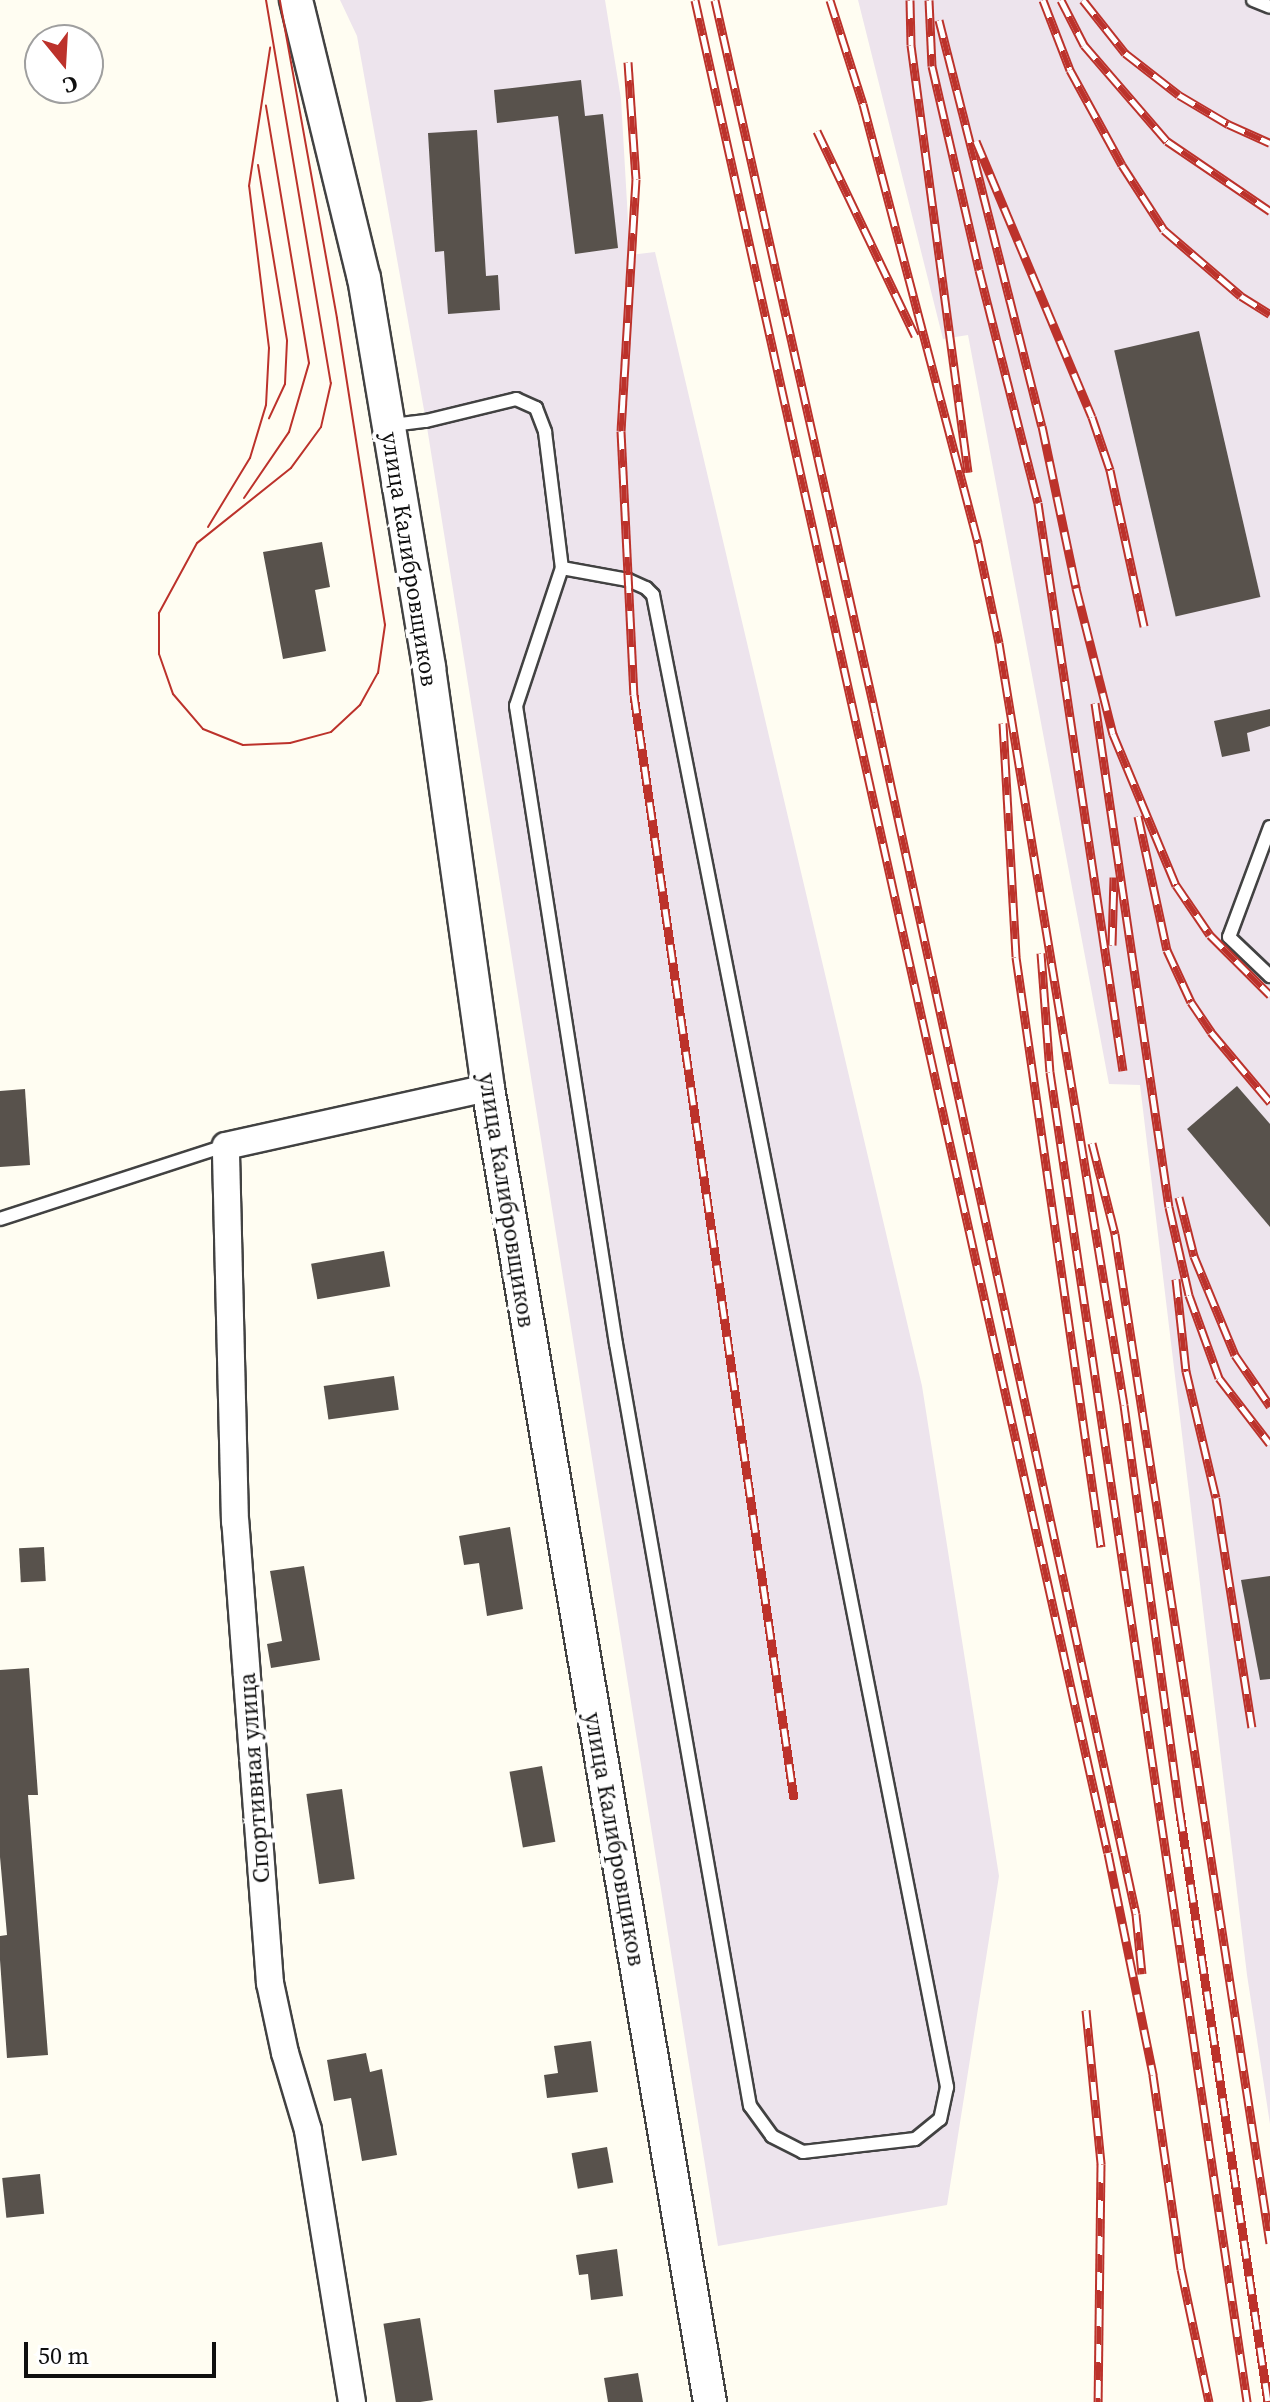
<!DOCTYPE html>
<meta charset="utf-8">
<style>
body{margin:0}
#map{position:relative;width:1270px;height:2402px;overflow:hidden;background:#fffdf2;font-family:"Source Serif 4",serif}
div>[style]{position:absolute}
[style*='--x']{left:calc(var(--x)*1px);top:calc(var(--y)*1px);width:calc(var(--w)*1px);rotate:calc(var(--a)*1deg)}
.industrial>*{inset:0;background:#ede4ed}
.building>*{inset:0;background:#58524c;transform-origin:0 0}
.roads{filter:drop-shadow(2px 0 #424242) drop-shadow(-2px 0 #424242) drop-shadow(0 2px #424242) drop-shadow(0 -2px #424242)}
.service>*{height:12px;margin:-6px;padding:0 6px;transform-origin:6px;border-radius:6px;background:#fff}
.minor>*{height:26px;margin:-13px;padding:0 13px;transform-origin:13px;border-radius:13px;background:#fff}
.tertiary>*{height:32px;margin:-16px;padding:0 16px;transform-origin:16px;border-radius:16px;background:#fff}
.tram>*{height:2px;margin:-1px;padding:0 1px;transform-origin:1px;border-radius:1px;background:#bc322b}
.rail>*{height:9px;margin-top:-4.5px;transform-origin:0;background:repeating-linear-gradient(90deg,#fff 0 18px,#bc322b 0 36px);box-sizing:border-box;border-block:2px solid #bc322b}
span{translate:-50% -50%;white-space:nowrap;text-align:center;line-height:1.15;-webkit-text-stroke:8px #fff;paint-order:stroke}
.street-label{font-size:24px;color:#0f0f0f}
.north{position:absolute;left:24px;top:24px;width:80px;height:80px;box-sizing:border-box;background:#fff;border:2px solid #9f9f9f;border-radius:50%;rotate:162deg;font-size:22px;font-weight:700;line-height:32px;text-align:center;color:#0f0f0f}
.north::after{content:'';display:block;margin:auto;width:28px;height:36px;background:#bc322b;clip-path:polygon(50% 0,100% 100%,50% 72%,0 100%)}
.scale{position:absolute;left:24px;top:2342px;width:192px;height:36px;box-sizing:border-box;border:4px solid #0f0f0f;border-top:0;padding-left:10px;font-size:24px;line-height:28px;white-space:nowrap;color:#0f0f0f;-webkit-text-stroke:6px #fff;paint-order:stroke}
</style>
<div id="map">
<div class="industrial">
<i style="clip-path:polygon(340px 0,605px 0,621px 99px,630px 255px,655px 252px,922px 1386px,999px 1876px,947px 2205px,718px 2246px,426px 421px,357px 36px)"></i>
<i style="clip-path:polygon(858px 0,1270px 0,1270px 2124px,1247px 1975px,1140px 1085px,1109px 1084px,968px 335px,943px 339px)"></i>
</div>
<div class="building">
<i style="clip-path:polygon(581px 80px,585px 116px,603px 114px,618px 248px,575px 254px,558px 116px,497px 123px,494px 90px)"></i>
<i style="clip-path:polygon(477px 130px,486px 276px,498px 275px,500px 310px,448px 314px,444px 251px,435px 252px,428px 133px)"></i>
<i style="left:1199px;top:331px;width:273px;height:87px;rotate:77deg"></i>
<i style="clip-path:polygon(322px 542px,330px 587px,315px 590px,326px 651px,283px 659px,263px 552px)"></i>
<i style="clip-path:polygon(1270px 709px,1270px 726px,1247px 733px,1250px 751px,1222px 757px,1214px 721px)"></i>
<i style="clip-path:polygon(1237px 1086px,1270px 1124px,1270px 1227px,1187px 1129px)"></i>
<i style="clip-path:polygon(25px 1089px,30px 1165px,0 1167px,0 1091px)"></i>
<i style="left:384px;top:1251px;width:36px;height:74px;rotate:80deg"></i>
<i style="left:394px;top:1376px;width:34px;height:71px;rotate:82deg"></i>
<i style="clip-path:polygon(510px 1527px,523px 1609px,487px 1616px,479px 1563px,464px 1565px,459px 1536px)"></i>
<i style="left:44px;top:1547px;width:34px;height:25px;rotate:87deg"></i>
<i style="clip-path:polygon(304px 1566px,320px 1660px,271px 1668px,267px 1644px,282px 1641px,270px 1571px)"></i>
<i style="clip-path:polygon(1270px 1576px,1270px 1679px,1260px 1680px,1241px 1580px)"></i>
<i style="clip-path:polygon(29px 1668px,38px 1795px,28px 1795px,48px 2055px,7px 2058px,0 1960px,0 1936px,7px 1935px,0 1857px,0 1670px)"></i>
<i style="left:542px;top:1766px;width:77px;height:33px;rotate:80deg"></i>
<i style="left:342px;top:1789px;width:91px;height:36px;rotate:82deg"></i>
<i style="clip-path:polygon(591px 2041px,598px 2092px,547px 2098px,544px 2075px,558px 2073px,554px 2046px)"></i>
<i style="clip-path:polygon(366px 2053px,370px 2072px,382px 2069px,397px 2155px,362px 2161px,351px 2098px,334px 2101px,327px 2060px)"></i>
<i style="left:607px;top:2147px;width:36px;height:36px;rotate:80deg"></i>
<i style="left:40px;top:2174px;width:40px;height:38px;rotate:84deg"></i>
<i style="clip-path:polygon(617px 2249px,623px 2296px,591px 2300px,588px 2274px,579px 2275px,576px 2255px)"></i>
<i style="left:420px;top:2318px;width:83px;height:37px;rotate:81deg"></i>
<i style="clip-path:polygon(638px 2373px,643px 2402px,608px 2402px,604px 2378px)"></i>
</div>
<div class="roads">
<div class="service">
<i style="--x:1253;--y:0;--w:18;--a:22"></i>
<i style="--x:392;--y:425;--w:34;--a:-7"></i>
<i style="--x:426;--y:421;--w:93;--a:-13.7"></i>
<i style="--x:516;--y:399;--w:22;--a:24"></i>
<i style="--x:536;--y:408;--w:26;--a:69"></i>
<i style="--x:545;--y:432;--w:137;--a:82.9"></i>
<i style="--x:562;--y:568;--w:67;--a:10.3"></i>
<i style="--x:628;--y:580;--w:20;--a:24"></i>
<i style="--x:646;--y:588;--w:10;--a:45"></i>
<i style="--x:653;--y:595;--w:1521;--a:78.85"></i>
<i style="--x:947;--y:2087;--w:33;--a:102"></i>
<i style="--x:940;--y:2119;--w:32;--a:141"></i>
<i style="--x:915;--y:2139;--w:113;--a:173.4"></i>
<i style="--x:803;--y:2152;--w:35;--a:-153"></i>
<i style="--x:772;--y:2136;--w:37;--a:-126"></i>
<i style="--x:750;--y:2106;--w:774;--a:-99.97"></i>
<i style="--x:616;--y:1344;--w:646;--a:-98.91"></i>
<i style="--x:516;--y:706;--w:145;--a:-71.6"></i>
<i style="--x:1270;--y:827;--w:117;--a:110.4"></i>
<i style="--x:1229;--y:937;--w:57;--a:43.6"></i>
<i style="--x:0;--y:1219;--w:237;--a:-18"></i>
</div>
<div class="minor">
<i style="--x:352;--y:2402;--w:276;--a:-99.2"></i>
<i style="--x:308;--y:2130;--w:80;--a:-106.6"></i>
<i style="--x:285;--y:2053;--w:72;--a:-102.1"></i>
<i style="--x:270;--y:1983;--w:462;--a:-94.3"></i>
<i style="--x:235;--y:1522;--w:376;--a:-91.4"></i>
<i style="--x:226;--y:1146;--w:268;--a:-12.5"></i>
</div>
<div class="tertiary">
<i style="--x:296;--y:0;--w:286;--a:76.3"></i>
<i style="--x:364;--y:278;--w:395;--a:80.5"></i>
<i style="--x:429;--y:668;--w:424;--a:82"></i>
<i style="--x:488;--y:1088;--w:1333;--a:80.41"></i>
</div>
</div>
<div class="tram">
<i style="--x:266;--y:0;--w:388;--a:80.4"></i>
<i style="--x:331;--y:383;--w:45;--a:102.8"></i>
<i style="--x:321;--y:427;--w:51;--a:126.2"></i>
<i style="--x:291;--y:468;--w:120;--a:141.4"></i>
<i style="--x:197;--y:543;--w:80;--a:118.5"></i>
<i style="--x:159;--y:613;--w:41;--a:90"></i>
<i style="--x:159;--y:654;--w:42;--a:70.7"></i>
<i style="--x:173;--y:694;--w:46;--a:49.4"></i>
<i style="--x:203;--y:729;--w:43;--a:21.8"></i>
<i style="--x:243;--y:745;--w:47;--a:-2.4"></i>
<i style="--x:290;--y:743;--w:42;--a:-15"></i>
<i style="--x:331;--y:732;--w:40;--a:-43"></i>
<i style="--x:360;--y:705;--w:37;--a:-61"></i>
<i style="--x:378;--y:673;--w:49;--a:-81.7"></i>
<i style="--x:385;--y:625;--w:311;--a:-98.9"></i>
<i style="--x:337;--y:318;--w:323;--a:-100.2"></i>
<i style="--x:258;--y:165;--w:178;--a:80.6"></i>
<i style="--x:287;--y:341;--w:43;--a:92.7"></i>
<i style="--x:285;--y:384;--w:38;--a:115"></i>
<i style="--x:244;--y:498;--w:80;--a:-55.7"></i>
<i style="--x:289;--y:432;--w:72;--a:-73.8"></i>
<i style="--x:309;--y:363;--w:261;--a:-99.5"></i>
<i style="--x:208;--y:527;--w:81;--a:-58.7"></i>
<i style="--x:250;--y:458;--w:55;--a:-73.2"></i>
<i style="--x:266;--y:405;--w:57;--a:-87"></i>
<i style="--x:269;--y:348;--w:163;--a:-97"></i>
<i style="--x:249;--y:186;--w:140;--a:-81.3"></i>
</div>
<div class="rail">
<i style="--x:695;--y:0;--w:1898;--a:77.44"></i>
<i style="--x:1108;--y:1853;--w:227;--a:78.5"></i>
<i style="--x:1153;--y:2075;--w:196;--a:81.8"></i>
<i style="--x:1181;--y:2269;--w:136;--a:78.1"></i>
<i style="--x:715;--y:0;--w:730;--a:77.33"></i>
<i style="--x:875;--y:712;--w:1230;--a:77.75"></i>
<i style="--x:1136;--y:1914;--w:60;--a:84.3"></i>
<i style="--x:830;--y:0;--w:109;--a:72.4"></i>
<i style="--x:863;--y:104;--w:454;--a:75.3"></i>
<i style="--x:978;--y:543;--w:102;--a:78.1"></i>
<i style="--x:999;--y:643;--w:772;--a:80.68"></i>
<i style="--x:1124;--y:1405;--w:412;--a:82.2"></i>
<i style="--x:1180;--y:1813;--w:596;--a:81.5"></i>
<i style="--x:910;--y:0;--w:45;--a:88.7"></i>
<i style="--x:911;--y:45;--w:431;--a:82.4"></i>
<i style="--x:929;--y:0;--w:66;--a:87.4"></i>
<i style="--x:932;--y:66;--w:209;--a:77"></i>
<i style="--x:979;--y:270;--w:240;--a:75.8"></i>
<i style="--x:1038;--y:503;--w:574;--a:81.49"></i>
<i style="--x:1043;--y:0;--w:75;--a:68.9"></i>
<i style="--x:1070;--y:70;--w:108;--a:61.3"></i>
<i style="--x:1122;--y:165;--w:77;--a:57.1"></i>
<i style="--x:1164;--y:230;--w:101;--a:40.6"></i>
<i style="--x:1241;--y:296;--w:34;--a:32"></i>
<i style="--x:1061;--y:0;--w:51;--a:62.9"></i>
<i style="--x:1084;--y:45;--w:127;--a:49.2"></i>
<i style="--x:1167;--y:141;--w:125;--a:34.2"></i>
<i style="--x:1083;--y:0;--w:68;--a:51.6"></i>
<i style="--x:1125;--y:53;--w:68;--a:37.9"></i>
<i style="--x:1179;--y:95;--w:57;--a:30.6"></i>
<i style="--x:1228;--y:124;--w:46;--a:24.3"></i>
<i style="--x:939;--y:20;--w:419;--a:75.8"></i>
<i style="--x:1042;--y:426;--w:166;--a:78.1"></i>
<i style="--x:1076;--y:588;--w:151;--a:75.8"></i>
<i style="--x:1113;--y:734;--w:164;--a:67.4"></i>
<i style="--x:1176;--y:885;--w:60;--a:55.8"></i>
<i style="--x:1210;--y:935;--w:85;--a:45"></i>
<i style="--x:628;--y:62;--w:117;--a:86.1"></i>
<i style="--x:636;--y:179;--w:252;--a:93.4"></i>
<i style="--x:621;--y:431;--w:264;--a:87.2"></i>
<i style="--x:634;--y:695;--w:1116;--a:81.75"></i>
<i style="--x:817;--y:131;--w:227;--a:64.4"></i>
<i style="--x:976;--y:141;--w:299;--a:67.2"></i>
<i style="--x:1092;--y:417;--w:56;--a:71.2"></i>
<i style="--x:1110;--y:470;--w:160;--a:77.7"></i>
<i style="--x:1095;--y:703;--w:509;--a:81.65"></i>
<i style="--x:1169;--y:1207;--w:90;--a:77.2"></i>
<i style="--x:1189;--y:1295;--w:88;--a:70.1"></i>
<i style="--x:1219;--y:1378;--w:83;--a:52.3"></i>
<i style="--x:1003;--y:723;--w:234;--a:86.8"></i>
<i style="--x:1016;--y:957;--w:596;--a:81.8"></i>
<i style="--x:1138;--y:816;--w:137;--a:77.8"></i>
<i style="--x:1167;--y:950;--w:57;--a:65.2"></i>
<i style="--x:1191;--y:1002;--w:36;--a:56"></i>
<i style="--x:1211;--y:1032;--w:92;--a:49.9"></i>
<i style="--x:1112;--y:945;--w:68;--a:-88.3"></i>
<i style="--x:1041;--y:953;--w:119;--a:85.7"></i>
<i style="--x:1050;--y:1072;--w:1345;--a:81.57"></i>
<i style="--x:1092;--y:1143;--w:94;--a:75.8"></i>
<i style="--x:1115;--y:1234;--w:1021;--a:81.27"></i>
<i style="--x:1179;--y:1197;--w:61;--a:75.7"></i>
<i style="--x:1194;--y:1256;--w:107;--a:67.5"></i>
<i style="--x:1235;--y:1355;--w:62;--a:55.5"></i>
<i style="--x:1176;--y:1279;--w:93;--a:83.8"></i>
<i style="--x:1186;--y:1371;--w:130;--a:76.7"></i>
<i style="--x:1216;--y:1498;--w:232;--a:81.1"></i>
<i style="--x:1086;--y:2010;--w:155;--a:84.4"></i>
<i style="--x:1101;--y:2164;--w:238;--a:90.7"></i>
</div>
<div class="street-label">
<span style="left:410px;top:559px;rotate:81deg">улица Калибровщиков</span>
<span style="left:507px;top:1200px;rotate:81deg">улица Калибровщиков</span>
<span style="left:254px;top:1778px;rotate:-94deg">Спортивная улица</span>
<span style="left:615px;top:1839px;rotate:80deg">улица Калибровщиков</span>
</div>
<div class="north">С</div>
<div class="scale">50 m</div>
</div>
